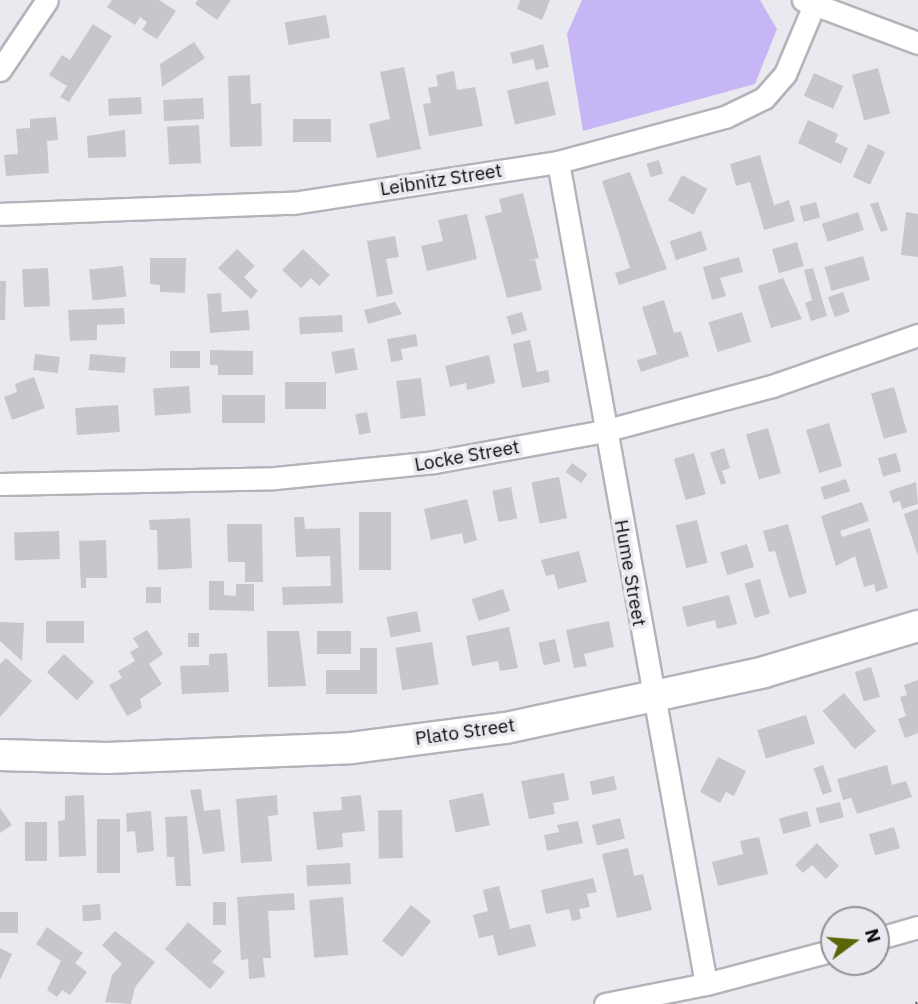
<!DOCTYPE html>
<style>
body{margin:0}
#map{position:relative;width:918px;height:1004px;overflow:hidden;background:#eae9ef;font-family:"IBM Plex Sans",sans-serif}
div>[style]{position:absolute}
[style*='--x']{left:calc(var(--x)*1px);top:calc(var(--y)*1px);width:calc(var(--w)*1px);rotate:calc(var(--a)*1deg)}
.green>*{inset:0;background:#c7b6f5}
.building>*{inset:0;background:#c7c6cc;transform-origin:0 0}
.roads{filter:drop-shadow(2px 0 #b4b3b9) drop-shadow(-2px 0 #b4b3b9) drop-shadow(0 2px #b4b3b9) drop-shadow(0 -2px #b4b3b9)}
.street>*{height:21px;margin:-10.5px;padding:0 10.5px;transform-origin:10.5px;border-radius:10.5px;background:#fff}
.secondary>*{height:30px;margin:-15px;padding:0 15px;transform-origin:15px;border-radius:15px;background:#fff}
.rail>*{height:5px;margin-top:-2.5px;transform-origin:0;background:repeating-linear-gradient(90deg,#6d6c70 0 14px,transparent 0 21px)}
span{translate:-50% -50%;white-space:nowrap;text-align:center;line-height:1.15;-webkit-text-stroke:7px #eae9ef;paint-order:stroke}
.street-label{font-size:19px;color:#0c0b0e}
.north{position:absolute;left:820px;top:906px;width:70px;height:70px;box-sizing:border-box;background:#eae9ef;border:2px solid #919095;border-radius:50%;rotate:74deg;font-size:19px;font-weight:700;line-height:28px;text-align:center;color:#0c0b0e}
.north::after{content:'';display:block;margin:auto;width:24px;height:32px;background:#5a6506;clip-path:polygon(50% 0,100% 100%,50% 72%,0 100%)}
</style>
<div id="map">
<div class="green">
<i style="clip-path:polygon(582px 0,760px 0,777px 29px,755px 84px,583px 131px,567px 34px)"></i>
</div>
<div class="building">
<i style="clip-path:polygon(112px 0,159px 0,176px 11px,157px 39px,142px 30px,147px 22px,140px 17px,135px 25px,107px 7px)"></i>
<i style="clip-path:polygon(198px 0,231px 0,217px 20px,195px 4px)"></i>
<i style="clip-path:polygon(520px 0,550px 0,542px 20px,517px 9px)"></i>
<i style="left:326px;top:15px;width:23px;height:42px;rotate:80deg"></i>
<i style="clip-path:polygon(93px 24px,112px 36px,69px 102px,60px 97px,67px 86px,49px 75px,62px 55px,70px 60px)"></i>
<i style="clip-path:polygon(194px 42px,205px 58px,162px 87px,160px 64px)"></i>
<i style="clip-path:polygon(543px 44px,549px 67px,536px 70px,533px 59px,513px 64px,510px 53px)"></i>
<i style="clip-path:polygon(404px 67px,421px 149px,377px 158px,369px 124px,390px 119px,380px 72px)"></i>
<i style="left:878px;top:68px;width:47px;height:27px;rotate:75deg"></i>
<i style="clip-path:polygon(454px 71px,457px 90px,475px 87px,483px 126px,429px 136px,423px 104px,431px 103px,428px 88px,438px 86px,436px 75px)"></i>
<i style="left:814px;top:73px;width:32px;height:25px;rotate:24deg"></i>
<i style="clip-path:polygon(250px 75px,251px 104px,261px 103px,262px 146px,230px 147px,228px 76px)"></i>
<i style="left:548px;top:81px;width:35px;height:42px;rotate:77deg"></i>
<i style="left:141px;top:97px;width:17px;height:33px;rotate:87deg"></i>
<i style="left:203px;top:98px;width:21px;height:40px;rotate:87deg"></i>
<i style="clip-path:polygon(56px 117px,58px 140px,47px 141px,49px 173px,6px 176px,4px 155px,18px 154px,16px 129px,30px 128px,30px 119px)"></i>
<i style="left:331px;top:119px;width:23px;height:38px;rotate:90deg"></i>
<i style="clip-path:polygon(808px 120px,838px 134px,835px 142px,848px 148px,841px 164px,798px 143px)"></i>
<i style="left:199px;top:125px;width:38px;height:32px;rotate:87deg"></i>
<i style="clip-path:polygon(125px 130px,126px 157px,88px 158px,87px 136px)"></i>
<i style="left:868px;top:144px;width:19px;height:36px;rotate:25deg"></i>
<i style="clip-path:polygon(760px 155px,774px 205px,789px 200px,795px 221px,764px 230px,750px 182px,736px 186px,730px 164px)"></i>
<i style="left:659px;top:160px;width:14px;height:13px;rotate:73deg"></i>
<i style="clip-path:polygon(630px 172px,667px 269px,619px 285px,615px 273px,630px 268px,602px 181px)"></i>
<i style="left:682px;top:175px;width:29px;height:29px;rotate:29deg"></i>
<i style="clip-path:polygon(523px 193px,539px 258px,528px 261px,535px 260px,542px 290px,507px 298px,485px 216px,502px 212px,499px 199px)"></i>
<i style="left:816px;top:202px;width:16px;height:17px;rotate:75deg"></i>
<i style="clip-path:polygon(878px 202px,888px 230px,881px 232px,870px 204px)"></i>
<i style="left:858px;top:212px;width:19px;height:38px;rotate:72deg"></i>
<i style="clip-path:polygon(906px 212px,918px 214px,918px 257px,901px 255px)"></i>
<i style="clip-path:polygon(467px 214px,477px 259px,427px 271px,421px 246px,443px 241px,438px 220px)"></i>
<i style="left:701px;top:231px;width:20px;height:33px;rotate:72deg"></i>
<i style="clip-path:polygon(395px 236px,399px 257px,386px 259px,393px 294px,377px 297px,367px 241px)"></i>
<i style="left:797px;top:242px;width:25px;height:26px;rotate:74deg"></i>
<i style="clip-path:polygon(237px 249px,255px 266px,244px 277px,258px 291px,251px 299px,218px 268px)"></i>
<i style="clip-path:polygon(303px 249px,330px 275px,319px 286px,311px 278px,301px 288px,282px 270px)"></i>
<i style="left:863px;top:256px;width:25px;height:40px;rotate:74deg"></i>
<i style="clip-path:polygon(739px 257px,743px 272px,720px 278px,726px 296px,712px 300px,703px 267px)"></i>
<i style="clip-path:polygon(150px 258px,186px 258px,185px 293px,160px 292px,160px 285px,150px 284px)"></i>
<i style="left:123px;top:266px;width:31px;height:34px;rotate:84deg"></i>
<i style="left:48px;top:268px;width:38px;height:26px;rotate:87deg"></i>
<i style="clip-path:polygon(813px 268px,827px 316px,811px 321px,805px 303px,812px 300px,804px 270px)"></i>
<i style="clip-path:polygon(783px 278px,802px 319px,771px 328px,758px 286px)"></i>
<i style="clip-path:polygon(0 281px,6px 281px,5px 320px,0 320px)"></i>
<i style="left:843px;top:292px;width:21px;height:16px;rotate:71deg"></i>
<i style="clip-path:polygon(221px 293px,222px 312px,248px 310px,250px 330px,210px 333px,207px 294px)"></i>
<i style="clip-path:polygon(664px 300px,674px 333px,681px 331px,689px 356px,641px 372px,637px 360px,657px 354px,642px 307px)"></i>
<i style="clip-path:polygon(395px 302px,402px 314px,368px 324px,364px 310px)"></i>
<i style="clip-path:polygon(124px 308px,125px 324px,97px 325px,97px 340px,70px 341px,68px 310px)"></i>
<i style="left:522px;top:312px;width:19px;height:16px;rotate:74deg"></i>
<i style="left:742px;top:312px;width:31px;height:35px;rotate:73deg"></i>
<i style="left:342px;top:315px;width:17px;height:43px;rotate:87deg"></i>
<i style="clip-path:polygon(416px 334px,418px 346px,401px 349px,403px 360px,391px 362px,387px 339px)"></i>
<i style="clip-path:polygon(530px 340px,537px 372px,548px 370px,550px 382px,522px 388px,513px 344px)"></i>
<i style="left:354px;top:348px;width:22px;height:23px;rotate:80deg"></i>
<i style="clip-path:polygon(210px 350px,253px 351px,253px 375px,218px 375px,218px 365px,210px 365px)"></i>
<i style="left:170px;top:351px;width:30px;height:17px"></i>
<i style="left:35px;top:354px;width:25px;height:16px;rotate:7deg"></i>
<i style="left:90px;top:354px;width:36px;height:16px;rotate:5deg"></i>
<i style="clip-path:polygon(489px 355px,495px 383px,467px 390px,466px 383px,450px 387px,445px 366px)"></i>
<i style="clip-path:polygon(34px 377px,45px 408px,12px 420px,4px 397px,17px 392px,15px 384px)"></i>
<i style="left:421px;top:378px;width:38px;height:25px;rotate:83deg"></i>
<i style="left:285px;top:382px;width:41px;height:27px"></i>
<i style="left:189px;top:386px;width:27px;height:36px;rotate:86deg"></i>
<i style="left:894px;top:387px;width:47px;height:24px;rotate:74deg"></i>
<i style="left:222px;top:395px;width:43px;height:28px"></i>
<i style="left:118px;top:405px;width:27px;height:43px;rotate:86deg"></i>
<i style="left:367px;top:412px;width:21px;height:12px;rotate:79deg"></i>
<i style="left:829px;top:423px;width:45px;height:24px;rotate:73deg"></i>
<i style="left:768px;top:428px;width:47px;height:23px;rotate:74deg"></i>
<i style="clip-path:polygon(724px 448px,730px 468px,722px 471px,726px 483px,721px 485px,710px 453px)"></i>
<i style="left:694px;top:453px;width:43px;height:21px;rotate:74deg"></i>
<i style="left:896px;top:453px;width:19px;height:19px;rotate:74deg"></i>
<i style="left:572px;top:463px;width:19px;height:11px;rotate:35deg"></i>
<i style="left:559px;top:477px;width:42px;height:28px;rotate:79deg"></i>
<i style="left:846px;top:479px;width:13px;height:27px;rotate:72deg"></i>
<i style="clip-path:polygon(916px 482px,918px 504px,902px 509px,900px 501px,893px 503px,889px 491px)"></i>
<i style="left:511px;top:487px;width:32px;height:19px;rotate:79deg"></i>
<i style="clip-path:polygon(467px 499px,477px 540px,464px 544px,462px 533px,431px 540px,424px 509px)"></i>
<i style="clip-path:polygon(862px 502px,869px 521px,840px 531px,842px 537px,870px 528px,888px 588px,876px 592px,874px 584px,864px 587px,855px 556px,836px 566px,821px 516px)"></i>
<i style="clip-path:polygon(918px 509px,918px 556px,904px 514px)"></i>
<i style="left:359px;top:512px;width:32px;height:58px"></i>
<i style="clip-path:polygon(294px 517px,304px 517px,305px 529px,340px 528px,343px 603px,283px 605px,282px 587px,331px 586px,330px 556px,296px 557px)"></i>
<i style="clip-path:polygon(190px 518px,192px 568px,158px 570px,157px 530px,150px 530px,149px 520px)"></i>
<i style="left:697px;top:520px;width:44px;height:22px;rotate:76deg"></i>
<i style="clip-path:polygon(227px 524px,262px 524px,263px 582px,245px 582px,245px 562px,228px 562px)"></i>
<i style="clip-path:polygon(788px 524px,807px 593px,789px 598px,775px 551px,769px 552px,763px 531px)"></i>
<i style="left:59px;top:531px;width:28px;height:45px;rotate:88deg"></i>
<i style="clip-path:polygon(106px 540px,107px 578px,86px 578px,86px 588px,81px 588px,79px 541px)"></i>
<i style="left:747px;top:544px;width:24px;height:28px;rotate:73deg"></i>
<i style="clip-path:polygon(579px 551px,587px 582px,558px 589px,554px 574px,546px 576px,541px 560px)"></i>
<i style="left:760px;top:579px;width:36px;height:16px;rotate:74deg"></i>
<i style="clip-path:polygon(209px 581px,224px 581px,224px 595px,236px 596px,236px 584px,254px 584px,254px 611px,209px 610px)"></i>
<i style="left:146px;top:587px;width:15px;height:16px"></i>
<i style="left:503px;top:589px;width:23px;height:33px;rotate:72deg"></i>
<i style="clip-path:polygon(729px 595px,737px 624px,717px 629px,715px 620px,687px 627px,682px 607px)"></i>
<i style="left:417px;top:611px;width:21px;height:31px;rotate:79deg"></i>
<i style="left:84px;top:621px;width:22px;height:38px;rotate:90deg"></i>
<i style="clip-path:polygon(609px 621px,614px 647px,584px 654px,587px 666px,574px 668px,566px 630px)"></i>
<i style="clip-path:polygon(0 622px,24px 623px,22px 661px,0 641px)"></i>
<i style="clip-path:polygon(509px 627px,518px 668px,500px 671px,498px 661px,472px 666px,466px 636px)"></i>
<i style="clip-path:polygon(147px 630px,163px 654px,149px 664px,162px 684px,140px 699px,142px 708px,127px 716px,109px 685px,122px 678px,118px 671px,135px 661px,130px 652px,139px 647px,133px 638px)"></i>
<i style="clip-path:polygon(267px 631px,299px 631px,306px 686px,268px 687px)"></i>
<i style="left:317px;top:631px;width:34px;height:23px"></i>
<i style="left:188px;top:633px;width:11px;height:14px"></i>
<i style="left:555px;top:639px;width:23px;height:17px;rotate:77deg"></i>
<i style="left:432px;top:642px;width:43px;height:37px;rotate:81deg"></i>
<i style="clip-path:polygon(360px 648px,377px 648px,377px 694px,326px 694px,326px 670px,360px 670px)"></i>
<i style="clip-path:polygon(227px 653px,229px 692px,182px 694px,180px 666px,209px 665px,209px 654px)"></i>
<i style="left:64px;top:654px;width:41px;height:25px;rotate:43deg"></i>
<i style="clip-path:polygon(6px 658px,32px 681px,0 717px,0 664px)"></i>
<i style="left:871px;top:667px;width:31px;height:17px;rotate:73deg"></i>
<i style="clip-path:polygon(918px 680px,918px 733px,905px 738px,898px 719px,906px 716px,900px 697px,907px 695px,904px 685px)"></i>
<i style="left:844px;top:693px;width:50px;height:28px;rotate:50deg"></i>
<i style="left:806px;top:715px;width:30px;height:51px;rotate:73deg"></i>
<i style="clip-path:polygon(718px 757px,746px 771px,734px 796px,726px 792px,720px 803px,700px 792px)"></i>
<i style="left:823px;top:765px;width:28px;height:10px;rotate:71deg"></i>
<i style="clip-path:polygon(887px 765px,892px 785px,906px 781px,912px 797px,857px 814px,851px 798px,843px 800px,837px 779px)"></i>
<i style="clip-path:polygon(564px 773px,569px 800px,553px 803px,555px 814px,529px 819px,521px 781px)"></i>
<i style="left:614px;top:776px;width:14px;height:25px;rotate:78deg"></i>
<i style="clip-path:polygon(201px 789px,204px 811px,220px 809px,225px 851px,203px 854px,190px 790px)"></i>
<i style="left:483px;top:793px;width:33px;height:35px;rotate:78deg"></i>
<i style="clip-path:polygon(84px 795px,86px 856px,59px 857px,58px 821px,65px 820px,65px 796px)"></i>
<i style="clip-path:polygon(277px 795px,278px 815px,268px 816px,272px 861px,241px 863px,236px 799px)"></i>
<i style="clip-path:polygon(361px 795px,365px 831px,342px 833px,343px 847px,317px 850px,313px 812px,342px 810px,341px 797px)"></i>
<i style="left:840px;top:802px;width:16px;height:25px;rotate:76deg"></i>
<i style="clip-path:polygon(0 808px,12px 825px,0 833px)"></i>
<i style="left:402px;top:810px;width:48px;height:24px;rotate:89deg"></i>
<i style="clip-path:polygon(151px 811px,154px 851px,137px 853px,135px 831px,127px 832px,126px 813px)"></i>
<i style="left:807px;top:811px;width:16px;height:29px;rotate:75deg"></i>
<i style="clip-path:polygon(187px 816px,191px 886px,176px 886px,174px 857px,167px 857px,165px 817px)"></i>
<i style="left:620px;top:818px;width:21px;height:29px;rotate:76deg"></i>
<i style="left:97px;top:819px;width:23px;height:54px"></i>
<i style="clip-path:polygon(578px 821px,583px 843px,547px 851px,544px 835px,559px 832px,557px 825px)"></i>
<i style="left:25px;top:822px;width:22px;height:39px"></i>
<i style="left:894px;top:827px;width:22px;height:26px;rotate:74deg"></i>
<i style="clip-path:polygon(759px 837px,768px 874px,718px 886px,712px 862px,743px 854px,740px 841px)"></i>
<i style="clip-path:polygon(817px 843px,839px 866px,826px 879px,812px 865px,803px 873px,795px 865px)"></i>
<i style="clip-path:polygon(628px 848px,634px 876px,643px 874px,652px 910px,617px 918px,602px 854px)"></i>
<i style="left:350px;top:863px;width:21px;height:44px;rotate:87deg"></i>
<i style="clip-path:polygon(593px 878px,597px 892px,587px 894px,590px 907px,579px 909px,581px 919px,572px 921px,569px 909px,546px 914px,541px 890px)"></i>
<i style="clip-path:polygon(499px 886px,510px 929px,530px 924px,536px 946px,498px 956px,493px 935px,479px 938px,473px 915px,488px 911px,483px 890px)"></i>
<i style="clip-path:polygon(294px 893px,295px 910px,268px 911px,271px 958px,263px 958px,265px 977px,249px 979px,248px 959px,241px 960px,237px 897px)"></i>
<i style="left:343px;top:897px;width:58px;height:34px;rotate:85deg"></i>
<i style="left:213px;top:902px;width:13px;height:23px"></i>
<i style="left:100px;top:904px;width:16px;height:18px;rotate:86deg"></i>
<i style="left:411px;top:905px;width:26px;height:46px;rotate:39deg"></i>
<i style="left:0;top:912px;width:18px;height:21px"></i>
<i style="clip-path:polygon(188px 922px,222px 951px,212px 962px,225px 972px,210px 989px,165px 949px)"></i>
<i style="clip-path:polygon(47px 927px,83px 953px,75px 963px,87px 972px,70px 995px,62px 990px,57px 997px,47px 990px,61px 961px,36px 944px)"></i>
<i style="clip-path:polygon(115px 931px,155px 962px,135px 987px,131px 1004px,105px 1002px,112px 975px,122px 964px,102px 945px)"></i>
<i style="clip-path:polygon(0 948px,12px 954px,0 980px)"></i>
</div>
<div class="roads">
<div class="street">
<i style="--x:803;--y:0;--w:123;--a:20.5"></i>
<i style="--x:0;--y:70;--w:84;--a:-56.1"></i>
<i style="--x:558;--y:162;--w:835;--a:79.79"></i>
<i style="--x:0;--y:214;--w:293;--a:-2.2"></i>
<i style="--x:293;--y:203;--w:268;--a:-8.8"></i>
<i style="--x:558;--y:162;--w:173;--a:-15.1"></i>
<i style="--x:725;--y:117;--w:43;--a:-26"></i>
<i style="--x:764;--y:98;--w:32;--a:-49"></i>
<i style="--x:785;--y:74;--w:75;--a:-67.2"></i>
<i style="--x:0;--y:484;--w:275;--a:-1.2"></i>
<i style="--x:275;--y:478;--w:160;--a:-5.7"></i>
<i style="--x:434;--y:462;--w:173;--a:-10.3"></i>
<i style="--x:604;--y:431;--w:174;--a:-15"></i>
<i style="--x:772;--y:386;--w:155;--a:-19.3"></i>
<i style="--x:876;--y:939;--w:44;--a:-15.9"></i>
<i style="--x:605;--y:1004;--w:103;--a:-11.2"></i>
<i style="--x:706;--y:984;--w:132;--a:-14.9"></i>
</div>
<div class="secondary">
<i style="--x:0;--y:755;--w:107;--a:1.6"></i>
<i style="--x:107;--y:758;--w:244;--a:-2.3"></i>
<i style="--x:351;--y:748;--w:156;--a:-7.4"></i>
<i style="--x:506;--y:728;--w:264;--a:-12.2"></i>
<i style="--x:764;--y:672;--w:161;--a:-16.6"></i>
</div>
</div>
<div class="rail">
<i style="--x:916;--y:1004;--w:2;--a:-27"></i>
</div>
<div class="street-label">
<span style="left:441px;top:180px;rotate:-9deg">Leibnitz Street</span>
<span style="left:467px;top:456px;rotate:-10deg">Locke Street</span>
<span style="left:630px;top:573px;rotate:80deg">Hume Street</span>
<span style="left:465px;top:732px;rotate:-8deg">Plato Street</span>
</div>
<div class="north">N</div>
</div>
